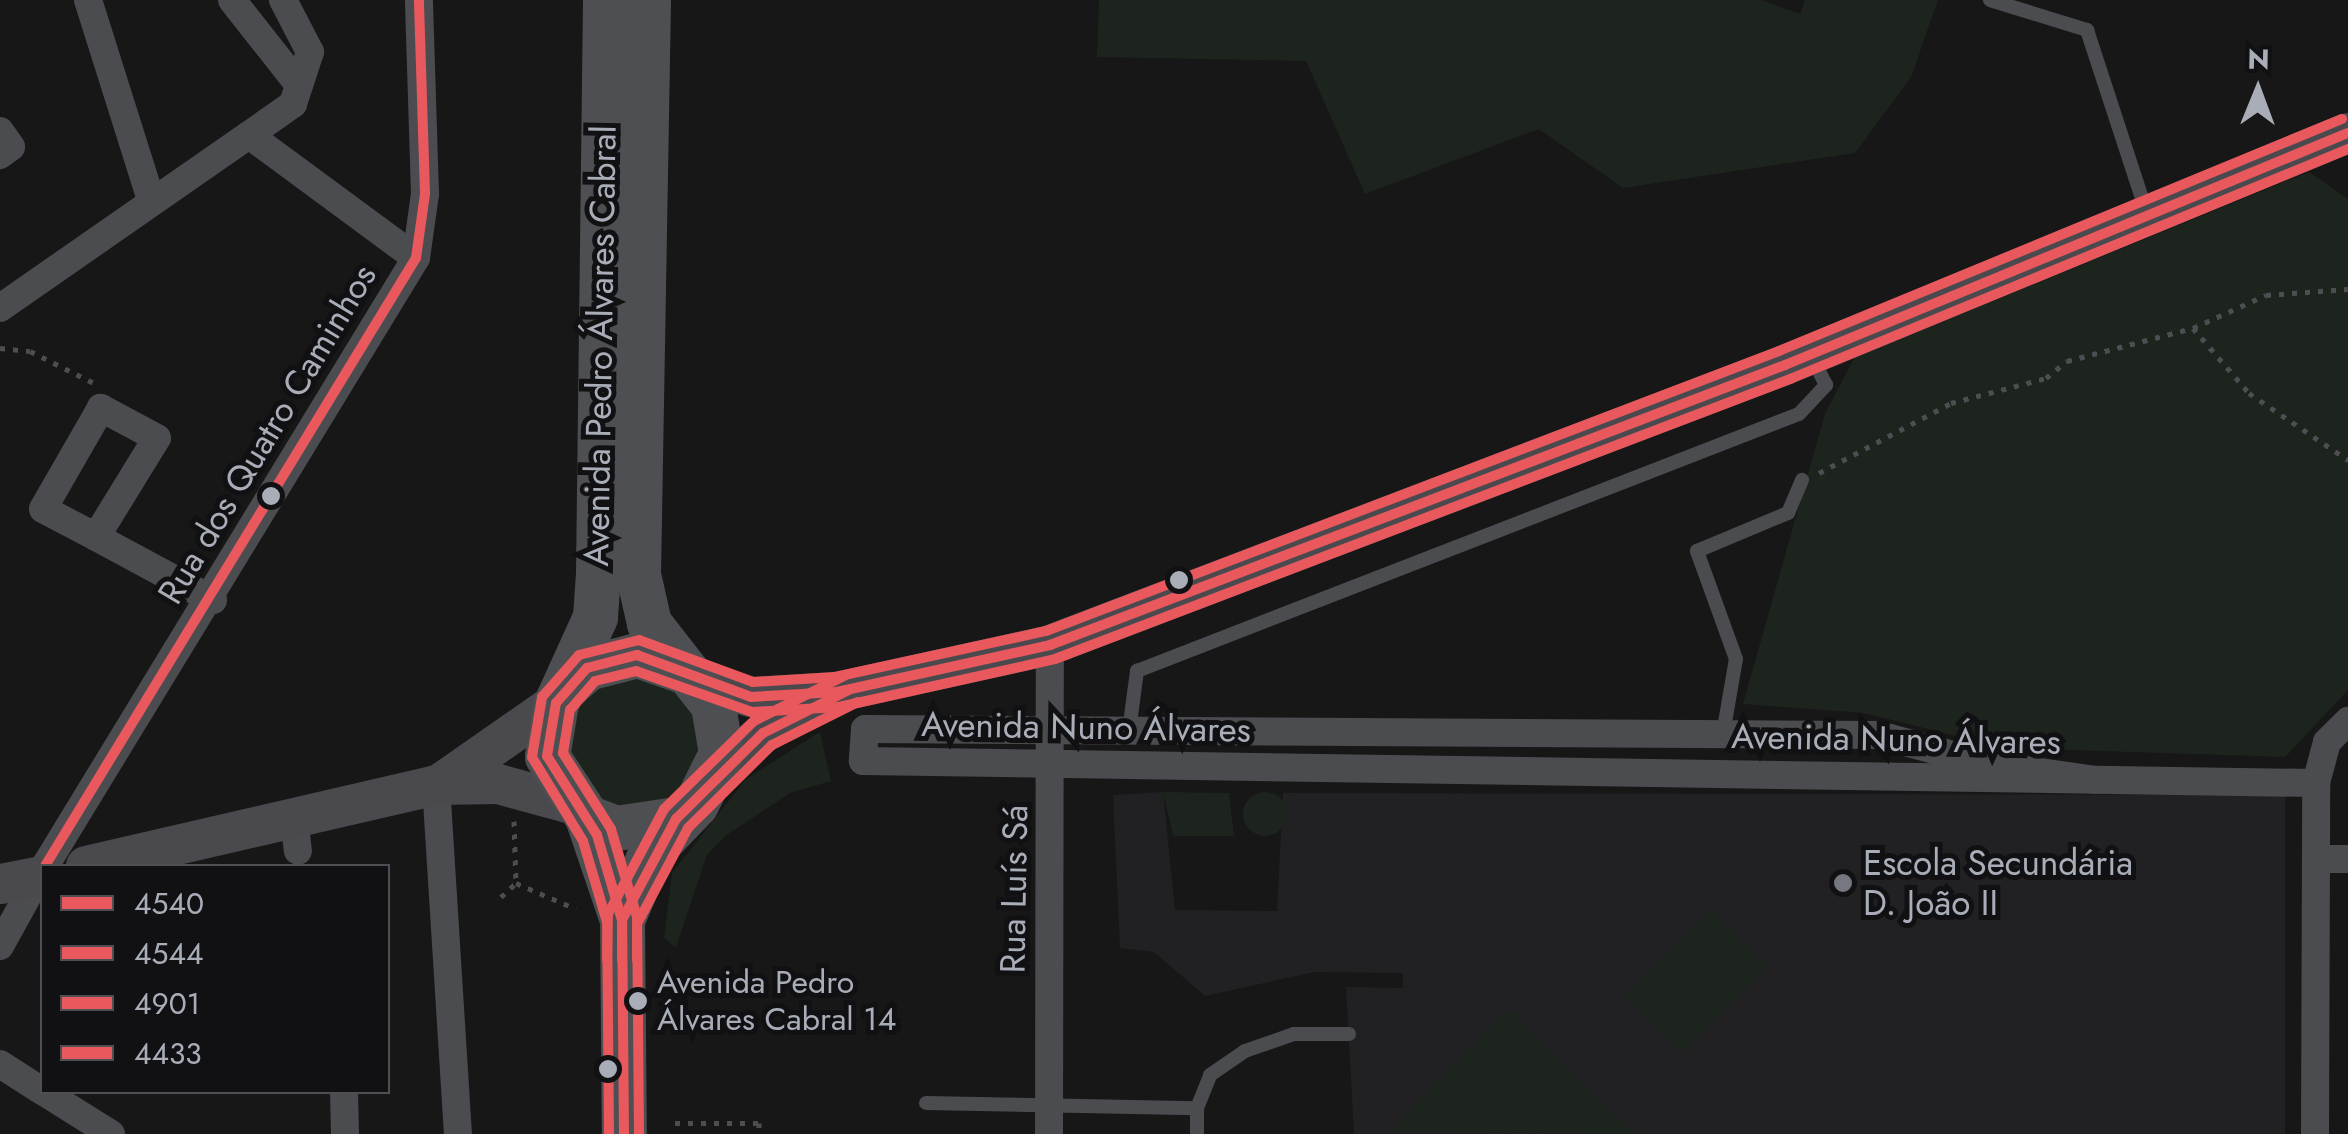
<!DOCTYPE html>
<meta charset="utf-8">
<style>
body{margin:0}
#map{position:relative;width:2348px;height:1134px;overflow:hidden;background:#171717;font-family:Jost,sans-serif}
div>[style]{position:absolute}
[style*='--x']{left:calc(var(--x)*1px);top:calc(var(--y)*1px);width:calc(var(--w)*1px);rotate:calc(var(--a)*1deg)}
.built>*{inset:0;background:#212123}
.green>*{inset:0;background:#1d241e;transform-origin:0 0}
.round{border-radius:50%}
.path>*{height:5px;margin-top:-2.5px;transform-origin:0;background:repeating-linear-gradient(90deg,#4d4e52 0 5px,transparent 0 13px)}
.lane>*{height:14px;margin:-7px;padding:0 7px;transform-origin:7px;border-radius:7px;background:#4b4c50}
.street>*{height:28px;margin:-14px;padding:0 14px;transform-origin:14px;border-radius:14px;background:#4b4c50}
.secondary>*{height:40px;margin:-20px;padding:0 20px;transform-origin:20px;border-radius:20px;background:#4a4a4e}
.primary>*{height:45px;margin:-22.5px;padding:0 22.5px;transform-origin:22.5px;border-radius:22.5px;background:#4d4f52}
.bus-1>*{height:10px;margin:-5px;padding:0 5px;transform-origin:5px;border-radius:5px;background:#e8585d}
.bus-2>*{height:10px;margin:-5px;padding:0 5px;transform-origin:5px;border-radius:5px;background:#e8585d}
.bus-3>*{height:10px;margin:-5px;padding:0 5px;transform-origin:5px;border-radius:5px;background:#e8585d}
.bus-4>*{height:10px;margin:-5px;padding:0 5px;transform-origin:5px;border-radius:5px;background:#e8585d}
.dots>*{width:28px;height:28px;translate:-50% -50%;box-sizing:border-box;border:5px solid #111113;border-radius:50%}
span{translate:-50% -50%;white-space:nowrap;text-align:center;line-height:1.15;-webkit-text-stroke:10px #111113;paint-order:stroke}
.bus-label{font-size:32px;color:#a8adb8}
.left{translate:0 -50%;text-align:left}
.street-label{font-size:35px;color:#a8adb8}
.poi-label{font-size:35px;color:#a8adb8}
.legend{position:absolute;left:40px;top:864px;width:350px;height:230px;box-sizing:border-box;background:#111113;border:2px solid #4d4f55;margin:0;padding:12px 18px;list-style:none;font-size:30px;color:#a8adb8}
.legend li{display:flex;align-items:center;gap:20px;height:50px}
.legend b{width:50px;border:2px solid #4d4f55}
.north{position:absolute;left:2208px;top:40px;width:100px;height:100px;-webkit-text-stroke:8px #111113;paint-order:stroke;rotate:1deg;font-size:28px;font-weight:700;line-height:40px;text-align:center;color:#a8adb8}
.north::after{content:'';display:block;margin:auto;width:35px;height:45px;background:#a8adb8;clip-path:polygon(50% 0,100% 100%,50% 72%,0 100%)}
</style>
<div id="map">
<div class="built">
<i style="clip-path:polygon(1163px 792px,1175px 910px,1277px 911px,1283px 793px,2285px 795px,2285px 1134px,1354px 1134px,1346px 987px,1403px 988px,1403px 973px,1314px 972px,1205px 996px,1154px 952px,1120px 948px,1113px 795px)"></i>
</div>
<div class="green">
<i style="clip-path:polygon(1099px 0,1762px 0,1800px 14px,1805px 0,1938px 0,1911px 77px,1855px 153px,1623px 188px,1539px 129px,1365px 194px,1306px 61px,1097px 57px)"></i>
<i style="clip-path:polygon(2309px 172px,2348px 199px,2348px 690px,2285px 757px,2005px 748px,1864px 713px,1743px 704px,1825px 414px,1854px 358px)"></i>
<i class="round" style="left:566px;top:676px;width:132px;height:132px"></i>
<i style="clip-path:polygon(820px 732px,831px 781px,790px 793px,725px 836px,707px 855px,676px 947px,664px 938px,672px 873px,746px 779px)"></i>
<i style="clip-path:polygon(1163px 792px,1229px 793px,1234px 836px,1173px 836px)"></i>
<i class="round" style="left:1243px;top:792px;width:44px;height:44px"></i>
<i style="left:1710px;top:910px;width:81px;height:122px;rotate:45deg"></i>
<i style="clip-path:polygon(1508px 1010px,1635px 1134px,1390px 1131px)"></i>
</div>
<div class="path">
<i style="--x:2193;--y:328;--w:86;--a:49.3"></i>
<i style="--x:2249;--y:393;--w:120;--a:34.1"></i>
<i style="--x:0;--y:348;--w:30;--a:6"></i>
<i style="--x:30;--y:351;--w:72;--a:26.6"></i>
<i style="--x:1819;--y:473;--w:149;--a:-27.9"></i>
<i style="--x:1951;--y:403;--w:98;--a:-14.7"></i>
<i style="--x:2046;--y:378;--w:27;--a:-39"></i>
<i style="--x:2067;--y:361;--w:130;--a:-14.7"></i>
<i style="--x:2193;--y:328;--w:80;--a:-24.3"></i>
<i style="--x:2266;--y:295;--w:82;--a:-4.2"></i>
<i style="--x:514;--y:821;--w:62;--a:88.2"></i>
<i style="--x:501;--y:897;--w:21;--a:-43"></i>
<i style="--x:516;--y:883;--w:65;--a:23.4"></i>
<i style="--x:675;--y:1123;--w:84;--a:0"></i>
<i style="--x:759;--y:1123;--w:11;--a:90"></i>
</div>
<div class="lane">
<i style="--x:1990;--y:0;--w:102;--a:17.2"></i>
<i style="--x:2087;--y:30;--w:190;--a:71.9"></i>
<i style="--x:1129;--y:731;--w:61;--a:-82.4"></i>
<i style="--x:1137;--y:671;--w:710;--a:-21.22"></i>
<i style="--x:1799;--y:414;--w:40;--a:-47"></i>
<i style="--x:1826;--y:385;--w:28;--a:-117"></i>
<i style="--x:1723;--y:734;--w:76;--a:-80.2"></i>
<i style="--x:1736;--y:659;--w:115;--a:-109.9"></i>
<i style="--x:1697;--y:551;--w:99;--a:-22.7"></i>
<i style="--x:1788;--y:513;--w:36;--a:-67"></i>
<i style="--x:926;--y:1103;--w:271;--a:1.1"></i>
<i style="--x:1197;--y:1108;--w:26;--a:90"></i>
<i style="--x:1197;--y:1108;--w:35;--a:-68"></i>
<i style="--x:1210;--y:1075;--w:42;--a:-34.4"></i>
<i style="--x:1245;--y:1051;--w:52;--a:-19.1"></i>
<i style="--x:1294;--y:1034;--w:55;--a:0"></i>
</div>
<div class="street">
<i style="--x:88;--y:0;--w:210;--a:72.5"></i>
<i style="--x:232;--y:0;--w:108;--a:51.8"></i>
<i style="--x:0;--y:131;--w:19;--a:55"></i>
<i style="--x:11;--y:147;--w:14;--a:144"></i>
<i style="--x:249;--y:135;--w:54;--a:-35.2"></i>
<i style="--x:293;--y:104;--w:55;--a:-71.9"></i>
<i style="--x:310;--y:52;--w:59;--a:-117.4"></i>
<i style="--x:0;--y:308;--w:303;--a:-34.8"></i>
<i style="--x:249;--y:135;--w:207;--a:36.4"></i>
<i style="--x:96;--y:537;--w:116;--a:-58.4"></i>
<i style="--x:157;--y:438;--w:64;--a:-151.8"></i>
<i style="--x:101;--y:408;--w:116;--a:119.9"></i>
<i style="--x:43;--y:509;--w:60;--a:27.8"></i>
<i style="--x:96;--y:537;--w:133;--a:28.3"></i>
<i style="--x:2096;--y:780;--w:107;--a:-171.9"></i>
<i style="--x:1990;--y:765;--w:115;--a:-164.9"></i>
<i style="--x:1879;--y:735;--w:1014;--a:-179.66"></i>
<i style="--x:865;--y:729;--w:32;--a:94"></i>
<i style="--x:863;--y:761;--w:1453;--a:0.87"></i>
<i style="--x:436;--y:785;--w:350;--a:86.4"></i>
<i style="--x:294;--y:819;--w:32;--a:83"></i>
<i style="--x:2318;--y:859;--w:30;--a:0"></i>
<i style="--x:45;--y:866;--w:712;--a:-58.61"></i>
<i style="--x:416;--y:258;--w:65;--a:-82"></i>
<i style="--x:425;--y:194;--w:194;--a:-91.8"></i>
<i style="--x:0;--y:946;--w:87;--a:-61.1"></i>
<i style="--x:0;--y:1064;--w:50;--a:32.7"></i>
<i style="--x:44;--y:1092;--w:79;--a:32.1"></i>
<i style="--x:344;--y:1092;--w:42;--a:88.6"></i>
<i style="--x:1049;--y:1134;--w:489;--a:-89.9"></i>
<i style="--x:2315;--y:1134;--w:351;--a:-89.8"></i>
<i style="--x:2316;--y:783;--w:42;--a:-75"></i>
<i style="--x:2327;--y:742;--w:30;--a:-45"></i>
</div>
<div class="secondary">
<i style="--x:700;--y:684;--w:53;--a:14.3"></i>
<i style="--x:751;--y:697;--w:86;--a:-3.3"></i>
<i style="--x:837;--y:692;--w:218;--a:-12.4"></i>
<i style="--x:1050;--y:645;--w:787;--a:-20.85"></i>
<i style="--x:1785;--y:365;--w:609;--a:-22.4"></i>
<i style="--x:715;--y:776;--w:64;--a:-41.9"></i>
<i style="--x:763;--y:733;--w:76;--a:-29.3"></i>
<i style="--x:444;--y:781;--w:136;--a:-34.9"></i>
<i style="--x:86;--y:866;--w:359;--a:-13"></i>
<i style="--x:436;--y:785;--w:62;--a:-0.9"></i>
<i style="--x:498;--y:784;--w:76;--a:15.3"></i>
<i style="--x:0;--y:884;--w:43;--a:-10.8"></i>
</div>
<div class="primary">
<i style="--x:605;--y:0;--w:573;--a:90.7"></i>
<i style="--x:598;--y:573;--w:44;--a:93.9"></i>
<i style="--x:595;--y:617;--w:94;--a:114.4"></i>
<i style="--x:556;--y:703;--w:54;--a:99.6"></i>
<i style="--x:547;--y:756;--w:73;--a:56.7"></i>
<i style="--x:587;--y:817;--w:31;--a:21"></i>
<i style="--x:616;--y:828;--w:61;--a:-8.5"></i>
<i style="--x:567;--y:686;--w:27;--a:-42"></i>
<i style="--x:587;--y:668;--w:52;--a:-14.6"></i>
<i style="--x:637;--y:655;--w:52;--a:19.1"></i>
<i style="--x:587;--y:817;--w:109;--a:71.2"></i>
<i style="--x:622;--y:920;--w:214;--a:89.5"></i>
<i style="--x:622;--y:920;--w:75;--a:-67.2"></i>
<i style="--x:651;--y:851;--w:65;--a:-46.2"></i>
<i style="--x:696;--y:804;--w:57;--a:-63.9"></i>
<i style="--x:721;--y:753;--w:49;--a:-99.5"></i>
<i style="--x:713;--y:705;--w:104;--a:-128"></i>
<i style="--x:649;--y:623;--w:50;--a:-102.7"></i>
<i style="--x:638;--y:574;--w:574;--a:-89"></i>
</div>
<div class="bus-1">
<i style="--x:622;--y:960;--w:40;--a:-90"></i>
<i style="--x:622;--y:920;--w:115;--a:-61.9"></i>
<i style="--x:676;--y:819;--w:122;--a:-44.7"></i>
<i style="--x:763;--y:733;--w:98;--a:-26.6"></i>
<i style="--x:624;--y:1134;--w:214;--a:-90.5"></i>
<i style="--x:622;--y:920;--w:89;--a:-106.4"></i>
<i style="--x:597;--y:835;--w:93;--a:-122.3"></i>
<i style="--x:547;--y:756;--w:54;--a:-80.4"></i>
<i style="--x:556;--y:703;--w:47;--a:-48.5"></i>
<i style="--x:587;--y:668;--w:52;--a:-14.6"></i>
<i style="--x:637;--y:655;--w:121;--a:20.2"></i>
<i style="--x:751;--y:697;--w:86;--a:-3.3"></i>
<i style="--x:837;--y:692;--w:218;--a:-12.4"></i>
<i style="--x:1050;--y:645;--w:787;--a:-20.85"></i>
<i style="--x:1785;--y:365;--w:609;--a:-22.4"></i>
</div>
<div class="bus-2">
<i style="--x:637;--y:960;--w:36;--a:-90"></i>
<i style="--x:637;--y:924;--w:109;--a:-62"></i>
<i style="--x:688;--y:828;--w:118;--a:-44.7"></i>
<i style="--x:772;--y:745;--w:96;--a:-26.6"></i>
<i style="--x:639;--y:1134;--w:217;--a:-90.5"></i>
<i style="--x:637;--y:917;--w:92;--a:-106.5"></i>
<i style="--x:611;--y:829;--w:90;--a:-122.3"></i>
<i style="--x:563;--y:753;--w:44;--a:-80.8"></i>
<i style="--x:570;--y:710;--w:38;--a:-49"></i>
<i style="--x:595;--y:681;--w:42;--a:-13.7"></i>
<i style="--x:636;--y:671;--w:123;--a:19.5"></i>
<i style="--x:752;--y:712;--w:87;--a:-3.3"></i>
<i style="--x:839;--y:707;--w:221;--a:-12.5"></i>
<i style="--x:1055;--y:659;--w:787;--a:-20.85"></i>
<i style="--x:1790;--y:379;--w:604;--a:-22.4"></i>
</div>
<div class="bus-3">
<i style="--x:607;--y:960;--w:46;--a:-88.8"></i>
<i style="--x:608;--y:914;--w:119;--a:-61.9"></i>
<i style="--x:664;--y:809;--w:126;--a:-44.4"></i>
<i style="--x:754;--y:721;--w:101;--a:-26.6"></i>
<i style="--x:609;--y:1134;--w:212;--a:-90.5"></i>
<i style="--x:607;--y:922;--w:84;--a:-106.5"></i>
<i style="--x:583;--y:841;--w:98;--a:-121.3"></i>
<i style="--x:532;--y:757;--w:61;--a:-80.5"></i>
<i style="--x:542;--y:697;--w:56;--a:-48.6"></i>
<i style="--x:579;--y:655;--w:62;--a:-14"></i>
<i style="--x:639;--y:640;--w:121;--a:20.2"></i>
<i style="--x:753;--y:682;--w:82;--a:-3.5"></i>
<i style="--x:835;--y:677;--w:216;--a:-12.3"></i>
<i style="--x:1046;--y:631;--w:785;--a:-20.91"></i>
<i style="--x:1779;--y:351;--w:609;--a:-22.4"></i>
</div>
<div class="bus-4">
<i style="--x:45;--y:866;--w:712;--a:-58.61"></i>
<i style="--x:416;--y:258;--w:65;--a:-82"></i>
<i style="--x:425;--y:194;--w:194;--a:-91.8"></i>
</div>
<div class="dots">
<i style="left:271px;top:496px;background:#a8adb8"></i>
<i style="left:1179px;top:580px;background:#a8adb8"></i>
<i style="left:1843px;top:883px;background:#757880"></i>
<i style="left:638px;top:1001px;background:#a8adb8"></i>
<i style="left:608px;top:1069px;background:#a8adb8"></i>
</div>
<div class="bus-label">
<span class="left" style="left:657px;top:1001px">Avenida Pedro<br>Álvares Cabral 14</span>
</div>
<div class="street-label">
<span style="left:600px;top:346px;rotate:-89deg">Avenida Pedro Álvares Cabral</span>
<span style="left:267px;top:434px;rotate:-59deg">Rua dos Quatro Caminhos</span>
<span style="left:1086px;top:727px;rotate:1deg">Avenida Nuno Álvares</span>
<span style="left:1896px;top:739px;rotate:1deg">Avenida Nuno Álvares</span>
<span style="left:1014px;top:889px;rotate:-89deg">Rua Luís Sá</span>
</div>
<div class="poi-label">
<span class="left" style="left:1863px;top:883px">Escola Secundária<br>D. João II</span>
</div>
<ul class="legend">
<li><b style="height:12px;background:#e8585d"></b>4540</li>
<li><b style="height:12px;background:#e8585d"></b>4544</li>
<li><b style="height:12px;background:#e8585d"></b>4901</li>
<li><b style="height:12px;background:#e8585d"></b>4433</li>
</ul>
<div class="north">N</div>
</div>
